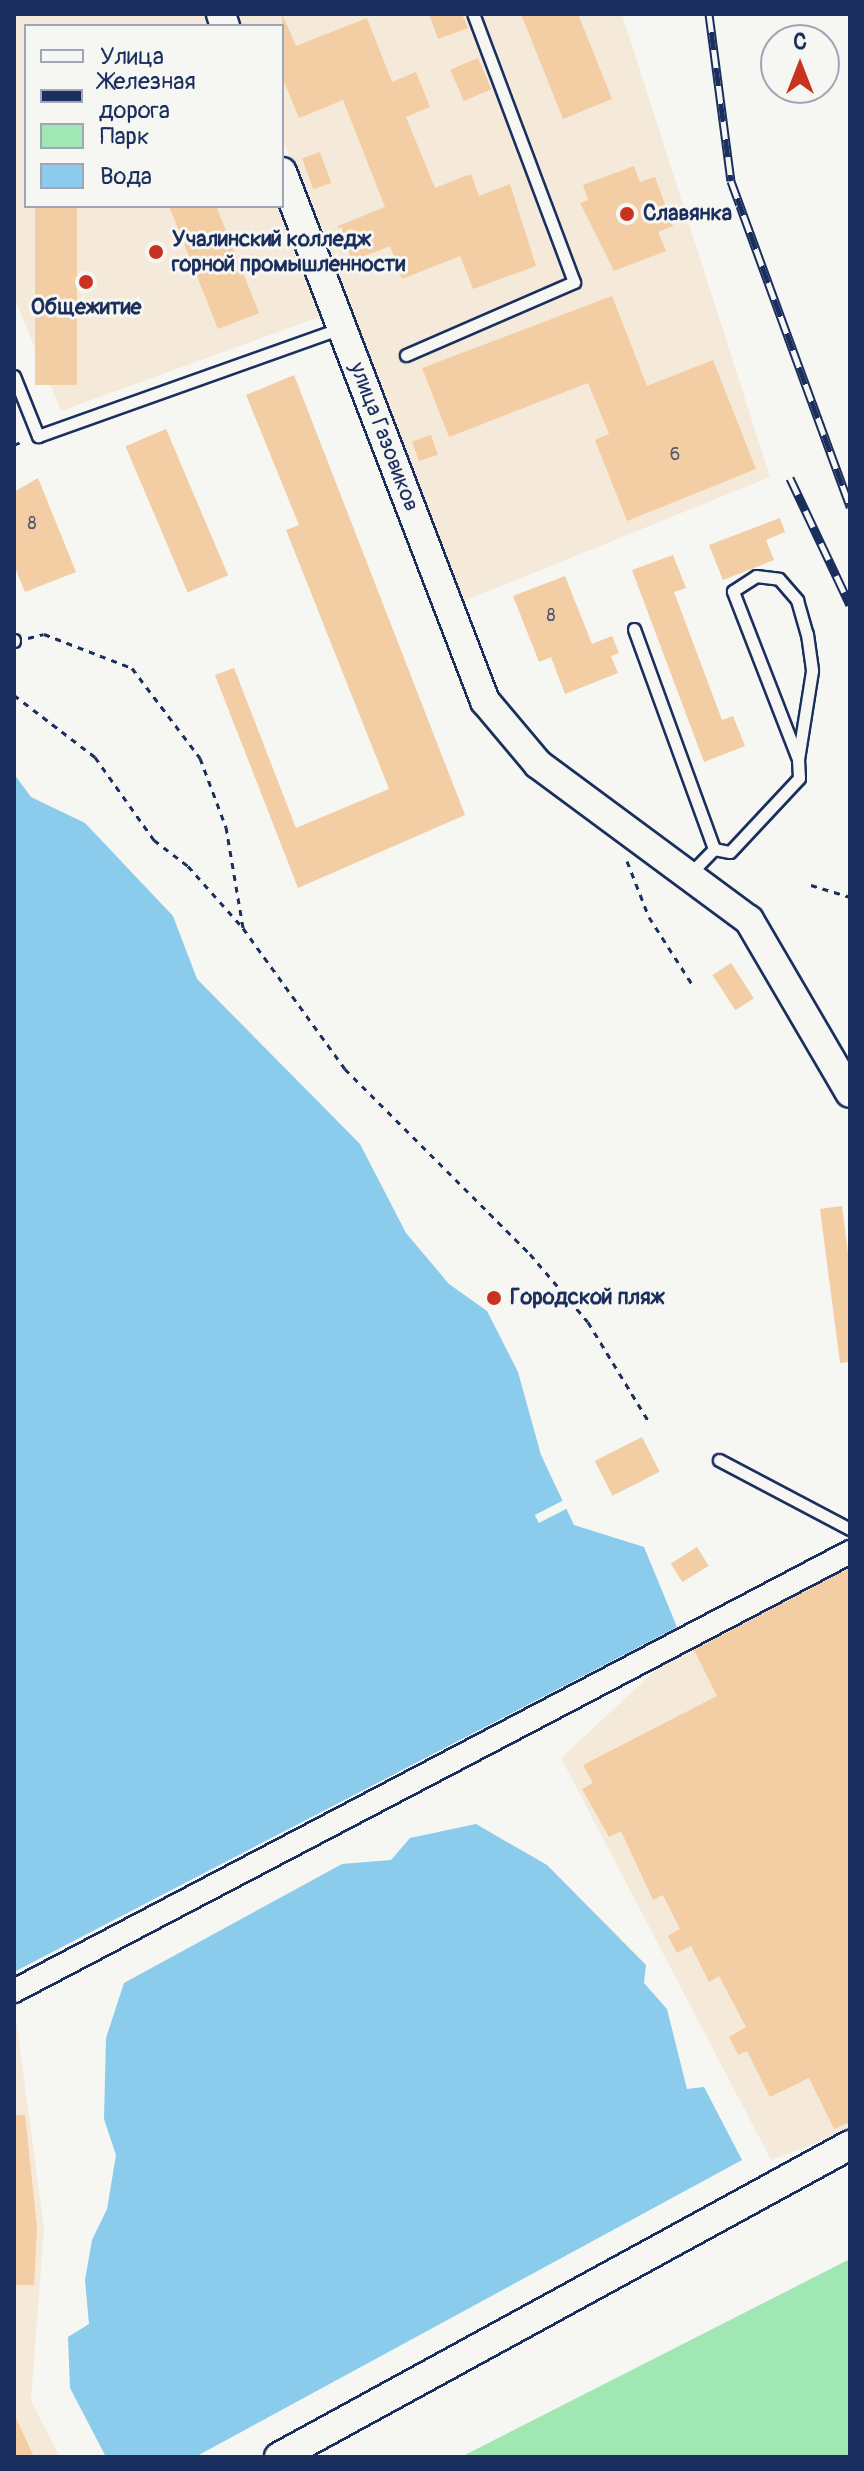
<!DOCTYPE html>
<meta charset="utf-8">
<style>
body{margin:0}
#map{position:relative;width:864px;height:2471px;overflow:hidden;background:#f6f6f2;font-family:Pangolin,sans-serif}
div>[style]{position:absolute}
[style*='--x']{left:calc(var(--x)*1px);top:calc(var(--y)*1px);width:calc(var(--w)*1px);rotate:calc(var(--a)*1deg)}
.built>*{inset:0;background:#f5eada}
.green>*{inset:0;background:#a0e7b4}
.water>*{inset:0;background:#8bcbec}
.pier>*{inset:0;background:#f6f6f2;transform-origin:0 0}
.building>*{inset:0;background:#f3cda3;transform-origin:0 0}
.path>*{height:3px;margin-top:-1.5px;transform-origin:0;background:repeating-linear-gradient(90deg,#1b2f5e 0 6px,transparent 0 12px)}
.roads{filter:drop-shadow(2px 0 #1b2f5e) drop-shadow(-2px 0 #1b2f5e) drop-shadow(0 2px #1b2f5e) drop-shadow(0 -2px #1b2f5e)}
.service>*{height:11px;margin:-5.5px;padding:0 5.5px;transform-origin:5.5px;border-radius:5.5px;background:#f6f6f2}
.minor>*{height:22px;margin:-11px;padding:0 11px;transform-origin:11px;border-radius:11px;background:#f6f6f2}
.tertiary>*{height:28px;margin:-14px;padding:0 14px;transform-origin:14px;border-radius:14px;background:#f6f6f2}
.rail>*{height:9px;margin-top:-4.5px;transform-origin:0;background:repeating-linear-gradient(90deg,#f6f6f2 0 18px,#1b2f5e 0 36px);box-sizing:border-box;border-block:2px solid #1b2f5e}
.dots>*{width:22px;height:22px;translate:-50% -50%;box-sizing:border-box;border:4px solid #f6f6f2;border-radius:50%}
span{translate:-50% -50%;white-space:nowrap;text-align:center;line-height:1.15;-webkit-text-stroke:6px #f6f6f2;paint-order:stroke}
.number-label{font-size:18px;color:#51566f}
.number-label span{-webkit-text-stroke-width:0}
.poi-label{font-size:22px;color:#1b2f5e;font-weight:700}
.left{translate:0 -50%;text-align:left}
.street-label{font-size:22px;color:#1b2f5e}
.frame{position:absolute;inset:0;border:16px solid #1b2f5e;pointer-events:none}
.legend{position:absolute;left:24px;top:24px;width:260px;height:184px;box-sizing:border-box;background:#f6f6f2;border:2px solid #9ea6b7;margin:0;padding:10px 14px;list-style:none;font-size:24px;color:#1b2f5e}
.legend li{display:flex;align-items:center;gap:16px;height:40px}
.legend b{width:40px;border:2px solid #9ea6b7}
.north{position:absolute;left:760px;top:24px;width:80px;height:80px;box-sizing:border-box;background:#f6f6f2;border:2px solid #9ea6b7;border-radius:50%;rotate:0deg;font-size:22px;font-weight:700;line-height:32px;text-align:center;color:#1b2f5e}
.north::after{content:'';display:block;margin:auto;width:28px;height:36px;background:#c8321e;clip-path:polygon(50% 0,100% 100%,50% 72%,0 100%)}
</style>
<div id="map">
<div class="built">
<i style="clip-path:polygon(14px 14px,207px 14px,211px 26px,26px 26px,26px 206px,280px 206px,322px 316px,61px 411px,14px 297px)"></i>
<i style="clip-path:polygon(236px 14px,622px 14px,770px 477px,457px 604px,282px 137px,282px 26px,240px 26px)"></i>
<i style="clip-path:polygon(850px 1554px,850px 2130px,771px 2160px,561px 1758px,687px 1641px)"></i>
<i style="clip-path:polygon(14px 2004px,44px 2228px,31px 2401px,60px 2457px,14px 2457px)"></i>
</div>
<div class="green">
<i style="clip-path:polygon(850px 2259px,850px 2457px,461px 2457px)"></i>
</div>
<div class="water">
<i style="clip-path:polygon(14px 774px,31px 797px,85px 823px,173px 916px,197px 979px,360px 1144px,406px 1233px,449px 1284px,487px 1311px,518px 1372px,541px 1455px,574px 1525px,644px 1547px,677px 1627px,14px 1972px)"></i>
<i style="clip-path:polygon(476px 1824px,547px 1865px,646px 1965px,644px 1983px,667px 2009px,687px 2089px,704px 2087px,742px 2160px,195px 2457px,106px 2457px,70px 2388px,68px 2337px,89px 2324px,85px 2280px,92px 2240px,107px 2209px,116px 2155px,104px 2119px,106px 2038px,124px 1983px,342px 1864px,391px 1860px,410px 1838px)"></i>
</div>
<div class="pier">
<i style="left:566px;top:1499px;width:9px;height:35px;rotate:63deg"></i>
</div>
<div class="building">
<i style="clip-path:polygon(282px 14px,296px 46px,367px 18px,392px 82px,416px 72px,430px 107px,406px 117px,435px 188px,471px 174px,479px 196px,510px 184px,536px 266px,473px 289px,460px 256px,402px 279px,390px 246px,352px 261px,338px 226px,385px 207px,343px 100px,299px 118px,282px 77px)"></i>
<i style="clip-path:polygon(429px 14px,462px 14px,468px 28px,438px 39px)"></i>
<i style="clip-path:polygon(521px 14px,578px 14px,612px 99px,563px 119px)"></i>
<i style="left:478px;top:58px;width:34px;height:30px;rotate:67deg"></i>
<i style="left:320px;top:152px;width:33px;height:19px;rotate:70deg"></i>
<i style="clip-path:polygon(634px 166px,640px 182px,655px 177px,673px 226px,658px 232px,666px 251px,614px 271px,580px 203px,588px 200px,583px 185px)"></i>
<i style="left:35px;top:206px;width:42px;height:179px"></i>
<i style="clip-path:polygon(169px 206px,216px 206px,259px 313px,218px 329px)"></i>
<i style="clip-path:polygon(612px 296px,647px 386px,713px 360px,756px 469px,627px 521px,595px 440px,609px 434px,588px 383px,449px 437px,422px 368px)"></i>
<i style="clip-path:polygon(294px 375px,465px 815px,298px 888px,215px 675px,234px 668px,296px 828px,389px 789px,286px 530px,299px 525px,246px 395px)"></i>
<i style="left:166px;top:429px;width:159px;height:44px;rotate:67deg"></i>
<i style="left:431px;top:435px;width:21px;height:20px;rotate:71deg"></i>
<i style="clip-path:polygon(38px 478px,76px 572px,25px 592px,14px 565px,14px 492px)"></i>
<i style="clip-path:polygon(780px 518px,785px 532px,766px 540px,774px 560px,723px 580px,709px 545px)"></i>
<i style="clip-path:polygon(673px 555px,686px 588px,674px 592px,722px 720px,733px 716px,745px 746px,704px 762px,632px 570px)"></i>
<i style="clip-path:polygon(565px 576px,592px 644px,612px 636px,619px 653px,611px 656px,618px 673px,565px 694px,551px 657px,539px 662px,513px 596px)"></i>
<i style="left:731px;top:963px;width:42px;height:22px;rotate:57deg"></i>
<i style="clip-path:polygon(842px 1206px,850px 1269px,850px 1362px,840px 1363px,820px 1209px)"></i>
<i style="left:642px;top:1437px;width:39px;height:53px;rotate:63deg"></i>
<i style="left:697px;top:1547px;width:22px;height:31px;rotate:58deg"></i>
<i style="clip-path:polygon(850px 1568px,850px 2122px,834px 2129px,809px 2078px,770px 2097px,747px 2051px,738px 2055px,729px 2037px,746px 2027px,727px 1991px,719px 1976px,709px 1982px,691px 1946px,677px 1953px,668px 1936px,680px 1929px,663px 1895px,653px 1900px,621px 1831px,609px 1837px,582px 1789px,593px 1783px,583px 1765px,717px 1696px,694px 1650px)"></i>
<i style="clip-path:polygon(14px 2115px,25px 2115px,37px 2227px,34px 2285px,14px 2285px)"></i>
<i style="clip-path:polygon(14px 2414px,34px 2457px,14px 2457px)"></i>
</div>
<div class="path">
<i style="--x:14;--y:445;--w:10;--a:-24"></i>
<i style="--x:28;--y:638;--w:16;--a:-14"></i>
<i style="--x:44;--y:634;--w:94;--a:21.1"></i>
<i style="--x:132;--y:668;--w:113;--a:52.9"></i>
<i style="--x:200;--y:758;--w:74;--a:69.4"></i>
<i style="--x:226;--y:827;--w:102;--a:80.4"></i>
<i style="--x:14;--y:695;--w:102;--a:37.4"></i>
<i style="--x:95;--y:757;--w:102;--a:54.6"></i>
<i style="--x:154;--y:840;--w:43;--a:37.4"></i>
<i style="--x:188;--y:866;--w:83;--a:48.4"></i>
<i style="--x:243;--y:928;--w:174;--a:54.1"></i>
<i style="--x:345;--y:1069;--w:262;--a:45"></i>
<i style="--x:530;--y:1254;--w:89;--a:49.5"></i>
<i style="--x:588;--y:1322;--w:117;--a:58.6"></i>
<i style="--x:627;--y:861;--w:60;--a:68.6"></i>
<i style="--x:649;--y:917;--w:80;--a:57.3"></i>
<i style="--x:811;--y:885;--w:41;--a:17.1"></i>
</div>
<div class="roads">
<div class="service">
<i style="--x:406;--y:355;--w:183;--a:-23.5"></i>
<i style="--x:574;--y:282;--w:286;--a:-110.6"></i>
<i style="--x:14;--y:376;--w:65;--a:68.2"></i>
<i style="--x:38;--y:436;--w:323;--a:-19.6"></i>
<i style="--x:634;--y:629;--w:234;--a:70"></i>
<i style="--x:714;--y:849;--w:35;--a:134"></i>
<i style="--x:14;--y:640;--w:1;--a:90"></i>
<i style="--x:714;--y:849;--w:16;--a:11"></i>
<i style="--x:730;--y:852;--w:101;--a:-47"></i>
<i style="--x:799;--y:778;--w:19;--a:-93"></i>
<i style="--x:798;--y:759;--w:180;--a:-111.2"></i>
<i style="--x:733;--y:591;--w:27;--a:-33"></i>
<i style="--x:756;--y:576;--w:23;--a:7"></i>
<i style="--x:779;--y:579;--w:28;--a:49"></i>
<i style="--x:797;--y:600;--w:35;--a:74"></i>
<i style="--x:807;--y:634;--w:37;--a:82"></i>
<i style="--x:812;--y:671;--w:89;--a:99"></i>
<i style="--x:719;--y:1460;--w:148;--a:27.8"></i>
</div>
<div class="minor">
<i style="--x:14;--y:1991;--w:944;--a:-27.7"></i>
</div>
<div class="tertiary">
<i style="--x:221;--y:14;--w:13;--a:72"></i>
<i style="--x:282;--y:172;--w:567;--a:69.01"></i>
<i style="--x:485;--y:701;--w:82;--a:49.9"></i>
<i style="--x:538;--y:764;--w:262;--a:36.5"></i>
<i style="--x:749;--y:920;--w:200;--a:59.7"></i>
<i style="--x:279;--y:2457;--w:651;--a:-28.65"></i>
</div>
</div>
<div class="rail">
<i style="--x:709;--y:14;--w:168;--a:82.5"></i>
<i style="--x:731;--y:181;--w:347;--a:69.9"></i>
<i style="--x:790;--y:478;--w:140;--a:64.7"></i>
</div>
<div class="dots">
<i style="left:627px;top:214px;background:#c8321e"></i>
<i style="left:156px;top:252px;background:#c8321e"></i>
<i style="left:86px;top:282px;background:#c8321e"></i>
<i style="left:494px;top:1298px;background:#c8321e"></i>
</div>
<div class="number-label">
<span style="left:675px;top:455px">6</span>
<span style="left:32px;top:524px">8</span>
<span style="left:551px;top:616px">8</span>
</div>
<div class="poi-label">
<span class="left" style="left:643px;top:214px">Славянка</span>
<span class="left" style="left:172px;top:252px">Учалинский колледж<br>горной промышленности</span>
<span style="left:86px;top:308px">Общежитие</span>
<span class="left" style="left:510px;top:1298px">Городской пляж</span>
</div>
<div class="street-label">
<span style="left:384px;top:437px;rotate:69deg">улица Газовиков</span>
</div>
<div class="frame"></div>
<ul class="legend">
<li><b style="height:10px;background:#f6f6f2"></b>Улица</li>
<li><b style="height:10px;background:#1b2f5e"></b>Железная дорога</li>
<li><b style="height:22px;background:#a0e7b4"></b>Парк</li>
<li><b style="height:22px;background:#8bcbec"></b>Вода</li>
</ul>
<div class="north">С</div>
</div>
